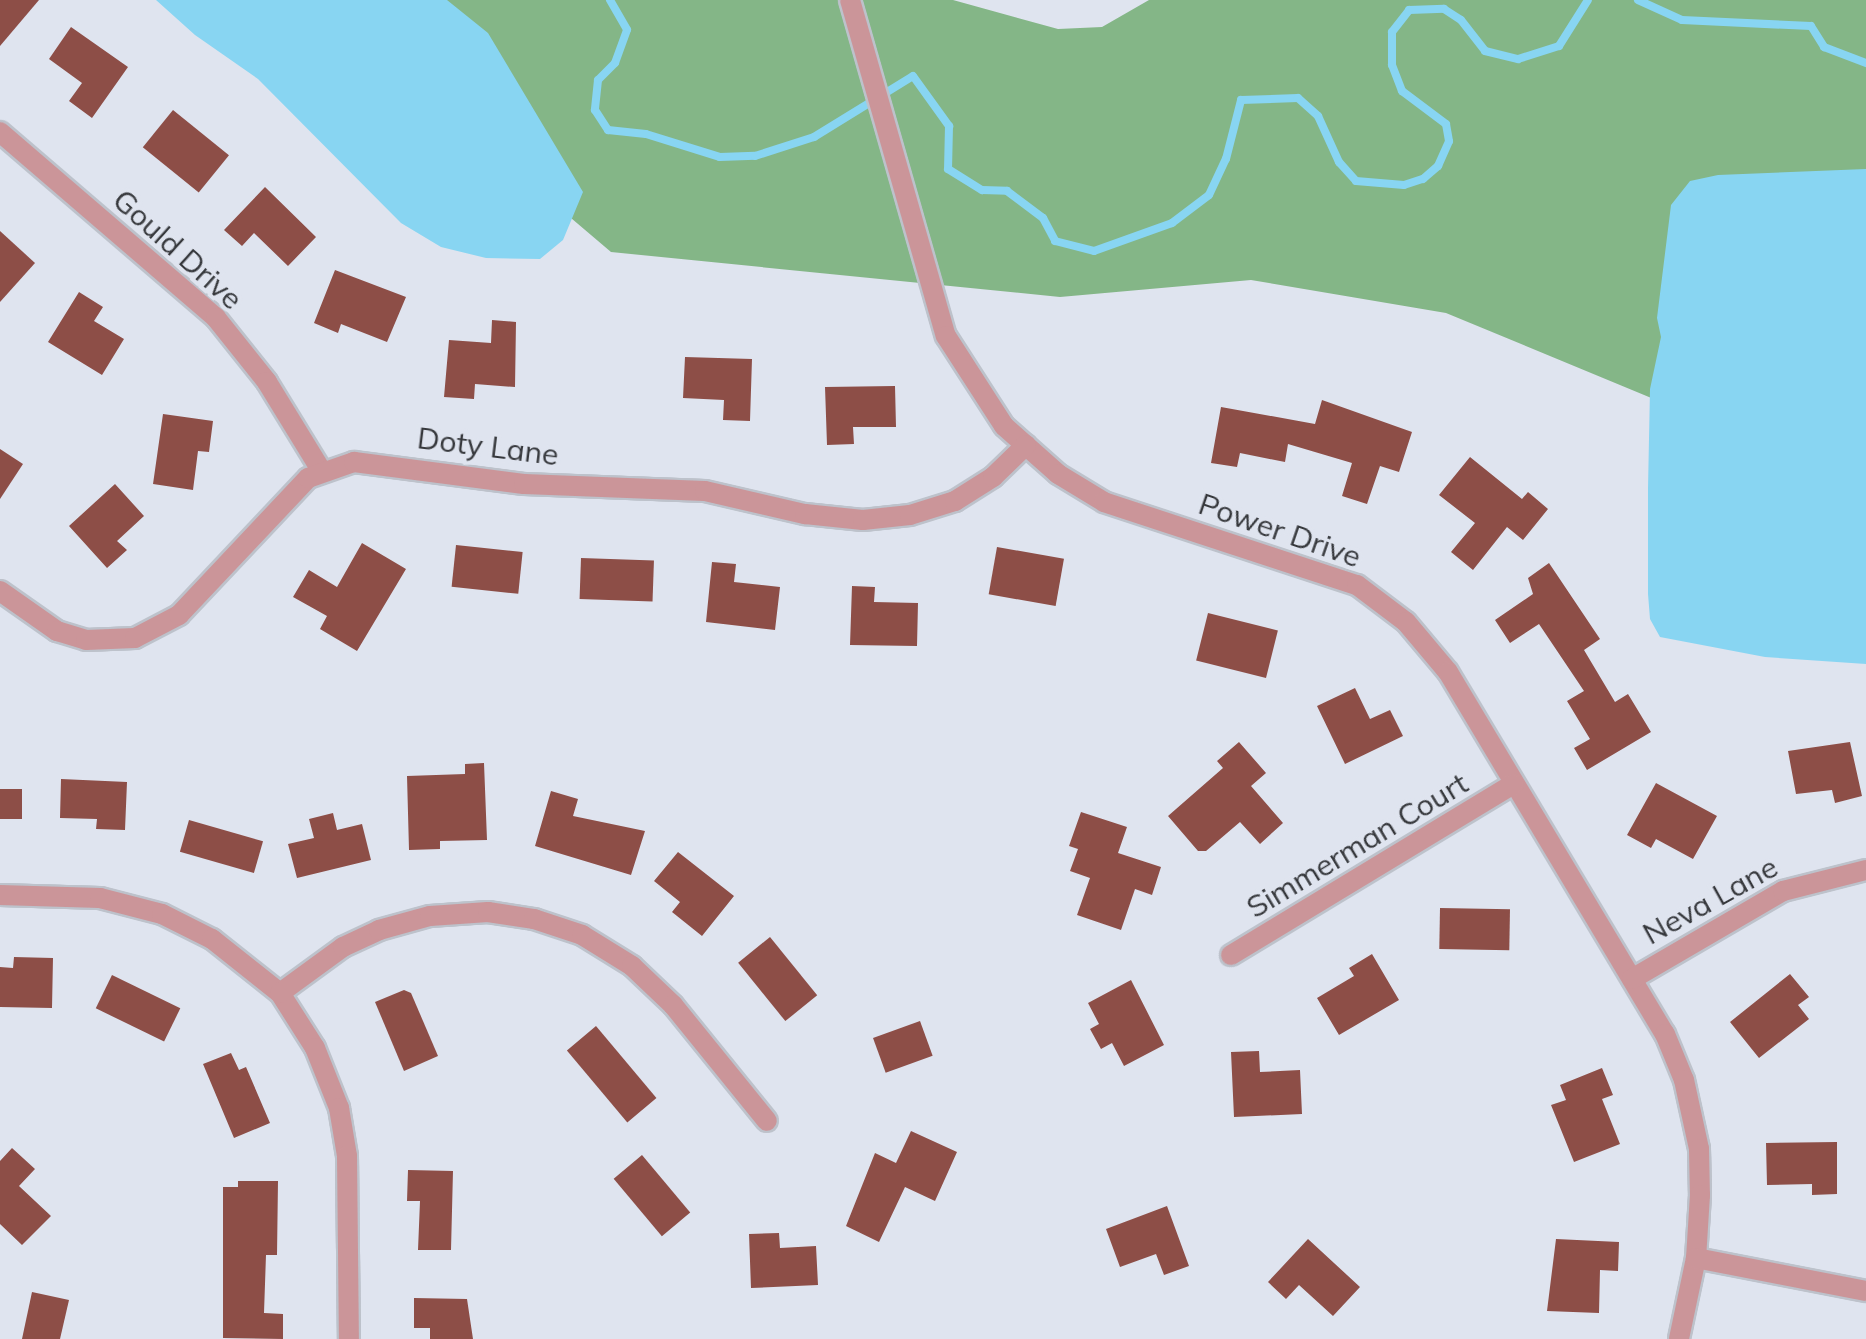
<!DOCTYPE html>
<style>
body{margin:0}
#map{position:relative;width:1866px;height:1339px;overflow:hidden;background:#dfe4ef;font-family:Mulish,sans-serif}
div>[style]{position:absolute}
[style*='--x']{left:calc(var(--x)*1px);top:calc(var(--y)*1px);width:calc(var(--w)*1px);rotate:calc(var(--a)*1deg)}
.forest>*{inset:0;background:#84b687}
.water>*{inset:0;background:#88d5f2}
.stream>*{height:8px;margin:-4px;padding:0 4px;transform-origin:4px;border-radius:4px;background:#88d5f2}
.building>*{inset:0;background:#8d4e47;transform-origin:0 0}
.roads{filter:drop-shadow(2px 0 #bdc2cb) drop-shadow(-2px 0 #bdc2cb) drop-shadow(0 2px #bdc2cb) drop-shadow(0 -2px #bdc2cb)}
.street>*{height:20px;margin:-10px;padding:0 10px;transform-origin:10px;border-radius:10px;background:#cb9599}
span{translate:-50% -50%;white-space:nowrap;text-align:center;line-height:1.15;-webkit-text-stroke:8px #dfe4ef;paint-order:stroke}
.street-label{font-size:30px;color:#36383c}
</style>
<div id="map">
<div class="forest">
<i style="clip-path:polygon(314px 0,953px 0,1058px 29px,1102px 27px,1149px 0,1866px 0,1866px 448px,1731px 431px,1446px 313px,1251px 280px,1060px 297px,611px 252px)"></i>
</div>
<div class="water">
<i style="clip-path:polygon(156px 0,447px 0,488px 33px,583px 192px,563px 240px,540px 259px,486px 258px,441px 247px,401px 223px,258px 79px,195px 35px)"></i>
<i style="clip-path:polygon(1866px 169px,1866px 664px,1765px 657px,1660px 637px,1650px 619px,1648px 594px,1648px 488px,1650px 389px,1661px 337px,1657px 318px,1671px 205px,1690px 181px,1718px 175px)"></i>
</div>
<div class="stream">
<i style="--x:610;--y:0;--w:34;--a:60"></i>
<i style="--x:627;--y:30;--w:35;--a:110"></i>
<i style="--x:615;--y:63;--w:24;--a:135"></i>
<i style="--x:598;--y:80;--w:30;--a:96"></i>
<i style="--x:595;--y:110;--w:24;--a:57"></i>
<i style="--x:608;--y:130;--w:38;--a:6"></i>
<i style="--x:646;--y:134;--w:77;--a:17.3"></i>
<i style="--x:720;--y:157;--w:35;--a:-2"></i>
<i style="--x:755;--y:156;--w:62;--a:-17.9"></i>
<i style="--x:814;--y:137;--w:116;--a:-31.6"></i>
<i style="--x:913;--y:76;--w:62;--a:54.2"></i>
<i style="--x:949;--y:126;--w:43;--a:91.3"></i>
<i style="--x:948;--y:169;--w:40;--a:32"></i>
<i style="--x:982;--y:190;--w:25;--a:2"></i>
<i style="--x:1007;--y:191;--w:45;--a:36.9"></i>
<i style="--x:1043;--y:218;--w:26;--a:62"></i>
<i style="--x:1055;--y:241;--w:40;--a:14.4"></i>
<i style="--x:1094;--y:251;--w:83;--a:-19.7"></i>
<i style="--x:1172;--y:223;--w:46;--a:-37.1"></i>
<i style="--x:1209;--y:195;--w:40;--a:-65"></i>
<i style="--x:1226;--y:159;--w:61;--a:-75.7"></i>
<i style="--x:1241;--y:100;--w:57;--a:-2"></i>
<i style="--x:1298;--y:98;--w:27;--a:42"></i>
<i style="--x:1318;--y:116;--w:51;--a:65.5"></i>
<i style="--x:1339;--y:162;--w:25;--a:48"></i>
<i style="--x:1356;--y:181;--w:48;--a:4.8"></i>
<i style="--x:1404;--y:185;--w:20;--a:-18"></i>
<i style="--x:1423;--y:179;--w:20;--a:-41"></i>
<i style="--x:1438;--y:166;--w:27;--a:-66"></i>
<i style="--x:1449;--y:141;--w:17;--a:-100"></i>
<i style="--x:1446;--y:124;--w:55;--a:-143.1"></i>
<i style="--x:1402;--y:91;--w:28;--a:-111"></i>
<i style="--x:1392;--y:65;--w:33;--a:-90"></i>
<i style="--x:1392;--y:32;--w:28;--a:-52"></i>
<i style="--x:1409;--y:10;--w:35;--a:-2"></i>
<i style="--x:1444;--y:9;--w:20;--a:33"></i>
<i style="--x:1461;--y:20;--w:39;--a:52"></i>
<i style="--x:1485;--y:51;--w:34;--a:14"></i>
<i style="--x:1518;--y:59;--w:43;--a:-17.6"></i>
<i style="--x:1559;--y:46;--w:54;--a:-57.8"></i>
<i style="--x:1638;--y:0;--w:48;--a:24.4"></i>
<i style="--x:1682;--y:20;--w:129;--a:2.7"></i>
<i style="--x:1811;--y:26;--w:25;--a:58"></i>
<i style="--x:1824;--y:47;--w:45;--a:20.9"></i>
</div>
<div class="building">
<i style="clip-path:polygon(0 0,39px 0,0 46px)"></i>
<i style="clip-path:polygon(71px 27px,128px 67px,92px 118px,69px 101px,82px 83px,49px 59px)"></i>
<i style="left:173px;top:110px;width:72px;height:48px;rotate:39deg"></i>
<i style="clip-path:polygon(265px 187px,316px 237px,288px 266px,254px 233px,242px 246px,224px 230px)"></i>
<i style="clip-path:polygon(0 231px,35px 263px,0 302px)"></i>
<i style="clip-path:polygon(335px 270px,406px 297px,387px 342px,341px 324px,338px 333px,314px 323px)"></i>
<i style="clip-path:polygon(79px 292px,103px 307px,94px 321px,124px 339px,102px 375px,48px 342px)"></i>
<i style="clip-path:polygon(492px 320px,516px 322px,515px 387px,475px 384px,474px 399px,444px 397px,449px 340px,491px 343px)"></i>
<i style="clip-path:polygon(685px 357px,752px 359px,750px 421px,723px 420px,724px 400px,683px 398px)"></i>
<i style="clip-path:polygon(895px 386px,896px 427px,853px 427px,854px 444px,827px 445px,825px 387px)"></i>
<i style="clip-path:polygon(1322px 400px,1412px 432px,1399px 472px,1380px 466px,1367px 504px,1342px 496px,1352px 463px,1288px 444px,1285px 462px,1240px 453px,1237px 467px,1211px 463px,1221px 407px,1315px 424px)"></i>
<i style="clip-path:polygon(163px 414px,213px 421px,209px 452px,198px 451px,193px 490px,153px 484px)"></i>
<i style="clip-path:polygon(0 449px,23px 464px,0 499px)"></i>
<i style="clip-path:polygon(1470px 457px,1522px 499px,1528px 492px,1548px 509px,1523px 540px,1507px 527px,1473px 570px,1451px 552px,1475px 523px,1439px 495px)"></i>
<i style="clip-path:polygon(115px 484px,144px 516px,117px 541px,127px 550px,107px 568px,69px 526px)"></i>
<i style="clip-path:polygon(362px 543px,406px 569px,357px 651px,320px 629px,327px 616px,293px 597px,309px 570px,337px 587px)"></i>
<i style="left:456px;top:545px;width:67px;height:42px;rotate:6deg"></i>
<i style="left:997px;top:547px;width:68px;height:48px;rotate:10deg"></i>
<i style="left:581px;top:558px;width:73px;height:41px;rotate:2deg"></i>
<i style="clip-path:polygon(712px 562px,736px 564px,734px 582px,780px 587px,775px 630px,706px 622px)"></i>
<i style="clip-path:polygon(1549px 563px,1600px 639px,1584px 650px,1615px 702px,1628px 694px,1651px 732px,1587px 770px,1574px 748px,1590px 739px,1567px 701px,1584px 691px,1539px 624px,1510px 643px,1495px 620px,1533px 594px,1528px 578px)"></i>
<i style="clip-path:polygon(852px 586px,875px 587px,874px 602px,918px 603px,917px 646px,850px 645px)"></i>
<i style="left:1208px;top:613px;width:72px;height:49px;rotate:14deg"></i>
<i style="clip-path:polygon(1355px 688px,1370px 719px,1390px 710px,1403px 736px,1345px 764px,1317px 706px)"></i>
<i style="clip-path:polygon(1239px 742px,1266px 773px,1251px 786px,1283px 823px,1260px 844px,1240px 822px,1206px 851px,1198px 851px,1168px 816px,1223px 768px,1217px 761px)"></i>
<i style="clip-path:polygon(1850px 742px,1862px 796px,1835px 803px,1832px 790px,1796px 794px,1788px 751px)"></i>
<i style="clip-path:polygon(484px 763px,487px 840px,440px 841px,440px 849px,409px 850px,407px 776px,465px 774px,465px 764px)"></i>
<i style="clip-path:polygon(61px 779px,127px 782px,125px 830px,96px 829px,97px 819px,60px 818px)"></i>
<i style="clip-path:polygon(1656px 783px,1717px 816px,1693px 859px,1656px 839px,1651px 848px,1627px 835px)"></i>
<i style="left:0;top:789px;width:22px;height:30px"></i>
<i style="clip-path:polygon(551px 791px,578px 799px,573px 816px,645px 831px,631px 875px,535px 846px)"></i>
<i style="clip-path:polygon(1081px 812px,1127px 827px,1118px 853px,1161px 867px,1152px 895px,1135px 889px,1121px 930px,1077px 915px,1090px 878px,1070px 871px,1078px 849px,1069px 846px)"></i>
<i style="clip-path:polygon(333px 813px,337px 830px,362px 824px,371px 860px,297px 878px,288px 844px,314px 838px,309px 819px)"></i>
<i style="left:189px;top:820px;width:77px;height:33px;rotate:16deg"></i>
<i style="clip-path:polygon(678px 852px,734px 896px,702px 936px,672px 912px,680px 902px,654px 881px)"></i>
<i style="left:1440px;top:908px;width:70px;height:41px;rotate:1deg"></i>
<i style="left:770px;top:937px;width:75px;height:41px;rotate:51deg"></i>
<i style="clip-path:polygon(1372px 954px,1399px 1000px,1339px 1035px,1317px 998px,1354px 976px,1349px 968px)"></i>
<i style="clip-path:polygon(14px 957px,53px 958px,52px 1008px,0 1007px,0 967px,13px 968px)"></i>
<i style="clip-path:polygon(1790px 974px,1809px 997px,1798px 1005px,1809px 1019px,1759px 1058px,1730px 1022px)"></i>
<i style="left:112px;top:975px;width:76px;height:37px;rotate:26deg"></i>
<i style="clip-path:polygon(1131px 980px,1164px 1045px,1124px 1066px,1112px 1043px,1101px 1049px,1090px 1029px,1099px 1024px,1088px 1003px)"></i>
<i style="clip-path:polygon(404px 990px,411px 993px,438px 1056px,404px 1071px,375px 1002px)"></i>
<i style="left:920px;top:1021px;width:37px;height:50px;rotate:70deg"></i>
<i style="left:596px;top:1026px;width:94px;height:38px;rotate:50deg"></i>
<i style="clip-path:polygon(1259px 1051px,1260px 1072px,1300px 1070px,1302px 1114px,1234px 1117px,1231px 1052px)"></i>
<i style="clip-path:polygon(231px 1053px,239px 1070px,246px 1067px,270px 1123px,234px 1138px,203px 1064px)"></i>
<i style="clip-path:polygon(1602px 1068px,1613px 1095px,1602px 1099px,1620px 1144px,1574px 1162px,1551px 1105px,1566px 1100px,1560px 1085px)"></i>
<i style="clip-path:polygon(911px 1131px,957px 1152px,935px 1201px,905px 1187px,879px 1242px,846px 1226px,875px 1153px,896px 1163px)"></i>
<i style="clip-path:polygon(1837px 1142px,1837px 1194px,1812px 1195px,1812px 1184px,1767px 1185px,1766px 1143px)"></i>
<i style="clip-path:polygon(12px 1148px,35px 1169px,19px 1186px,51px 1216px,22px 1245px,0 1224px,0 1161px)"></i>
<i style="left:642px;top:1155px;width:75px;height:37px;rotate:50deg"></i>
<i style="clip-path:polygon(408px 1170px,453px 1171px,451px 1250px,418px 1250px,420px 1201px,407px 1201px)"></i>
<i style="clip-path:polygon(238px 1181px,278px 1181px,277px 1255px,266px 1255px,264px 1313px,283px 1314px,283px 1339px,223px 1338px,223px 1187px,238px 1187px)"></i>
<i style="clip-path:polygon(1167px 1206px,1189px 1266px,1164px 1275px,1156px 1254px,1120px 1267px,1106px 1229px)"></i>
<i style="clip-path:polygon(779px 1233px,780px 1248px,816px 1246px,818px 1285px,751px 1288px,749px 1234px)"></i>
<i style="clip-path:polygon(1308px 1239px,1360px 1287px,1333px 1316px,1299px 1285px,1286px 1299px,1268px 1282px)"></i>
<i style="clip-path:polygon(1556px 1239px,1619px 1242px,1618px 1271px,1600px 1270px,1599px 1313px,1547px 1311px)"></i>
<i style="clip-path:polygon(32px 1292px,69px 1300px,60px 1339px,22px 1339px)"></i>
<i style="clip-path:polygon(414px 1298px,467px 1299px,473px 1339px,430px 1339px,430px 1328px,414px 1328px)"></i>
</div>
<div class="roads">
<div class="street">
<i style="--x:850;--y:0;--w:349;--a:74.1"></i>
<i style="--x:946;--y:336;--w:107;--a:57.2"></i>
<i style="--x:1004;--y:426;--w:72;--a:41.6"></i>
<i style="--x:1058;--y:474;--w:54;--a:31.3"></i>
<i style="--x:1104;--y:502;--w:266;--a:18.2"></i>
<i style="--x:1357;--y:585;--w:61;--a:37.1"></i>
<i style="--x:1406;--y:622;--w:65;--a:50"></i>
<i style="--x:1448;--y:672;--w:422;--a:59.1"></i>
<i style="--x:1665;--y:1034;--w:50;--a:67.6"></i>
<i style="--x:1684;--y:1080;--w:71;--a:77.7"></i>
<i style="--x:1699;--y:1149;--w:46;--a:88.8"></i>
<i style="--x:1700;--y:1195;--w:63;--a:93.6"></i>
<i style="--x:1696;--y:1258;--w:83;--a:101.9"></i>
<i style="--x:0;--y:132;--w:285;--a:40.7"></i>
<i style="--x:216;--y:318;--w:82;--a:51.4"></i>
<i style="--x:267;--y:382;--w:103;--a:58.5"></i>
<i style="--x:0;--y:591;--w:70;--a:35.1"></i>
<i style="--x:57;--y:631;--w:30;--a:17"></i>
<i style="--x:86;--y:640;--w:49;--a:-2.3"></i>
<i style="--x:135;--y:638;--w:50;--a:-27.6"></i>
<i style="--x:179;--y:615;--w:188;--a:-46.7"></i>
<i style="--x:308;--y:478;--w:49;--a:-19.2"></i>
<i style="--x:354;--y:462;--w:171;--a:7.4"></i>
<i style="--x:524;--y:484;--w:181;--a:2.2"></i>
<i style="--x:705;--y:491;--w:103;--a:13"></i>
<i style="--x:805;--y:514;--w:58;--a:5.9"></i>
<i style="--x:863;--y:520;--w:47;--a:-6.1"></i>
<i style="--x:910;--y:515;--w:47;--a:-17.3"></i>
<i style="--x:955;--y:501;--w:45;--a:-32.3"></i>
<i style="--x:993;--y:477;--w:46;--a:-44.1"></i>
<i style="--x:0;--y:895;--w:100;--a:1.7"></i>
<i style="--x:100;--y:898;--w:64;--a:14.5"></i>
<i style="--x:162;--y:914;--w:56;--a:26.6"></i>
<i style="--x:212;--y:939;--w:87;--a:38.5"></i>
<i style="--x:280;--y:993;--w:65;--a:57.5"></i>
<i style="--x:315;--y:1048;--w:65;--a:68.2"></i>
<i style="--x:339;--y:1108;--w:49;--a:80.5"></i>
<i style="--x:347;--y:1156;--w:183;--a:89.4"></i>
<i style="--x:1231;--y:955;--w:330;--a:-31.2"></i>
<i style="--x:1632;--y:979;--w:175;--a:-30.2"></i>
<i style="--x:1783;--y:891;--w:86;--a:-14.2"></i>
<i style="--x:280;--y:993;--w:78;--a:-36.1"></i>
<i style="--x:343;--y:947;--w:40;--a:-25"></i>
<i style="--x:379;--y:930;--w:53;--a:-15.4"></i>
<i style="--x:430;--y:916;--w:58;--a:-3.9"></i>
<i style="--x:488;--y:912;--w:47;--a:8.7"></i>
<i style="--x:534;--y:919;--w:51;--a:18.4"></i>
<i style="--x:582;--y:935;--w:59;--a:31.8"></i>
<i style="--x:632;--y:966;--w:57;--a:43.6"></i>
<i style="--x:673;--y:1005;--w:149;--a:51"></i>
<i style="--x:1696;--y:1258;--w:173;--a:11"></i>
</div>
</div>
<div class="street-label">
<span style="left:178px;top:249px;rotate:42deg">Gould Drive</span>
<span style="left:488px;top:446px;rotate:7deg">Doty Lane</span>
<span style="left:1280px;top:530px;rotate:19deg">Power Drive</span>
<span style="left:1357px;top:845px;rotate:-31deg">Simmerman Court</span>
<span style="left:1710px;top:900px;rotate:-29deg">Neva Lane</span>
</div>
</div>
